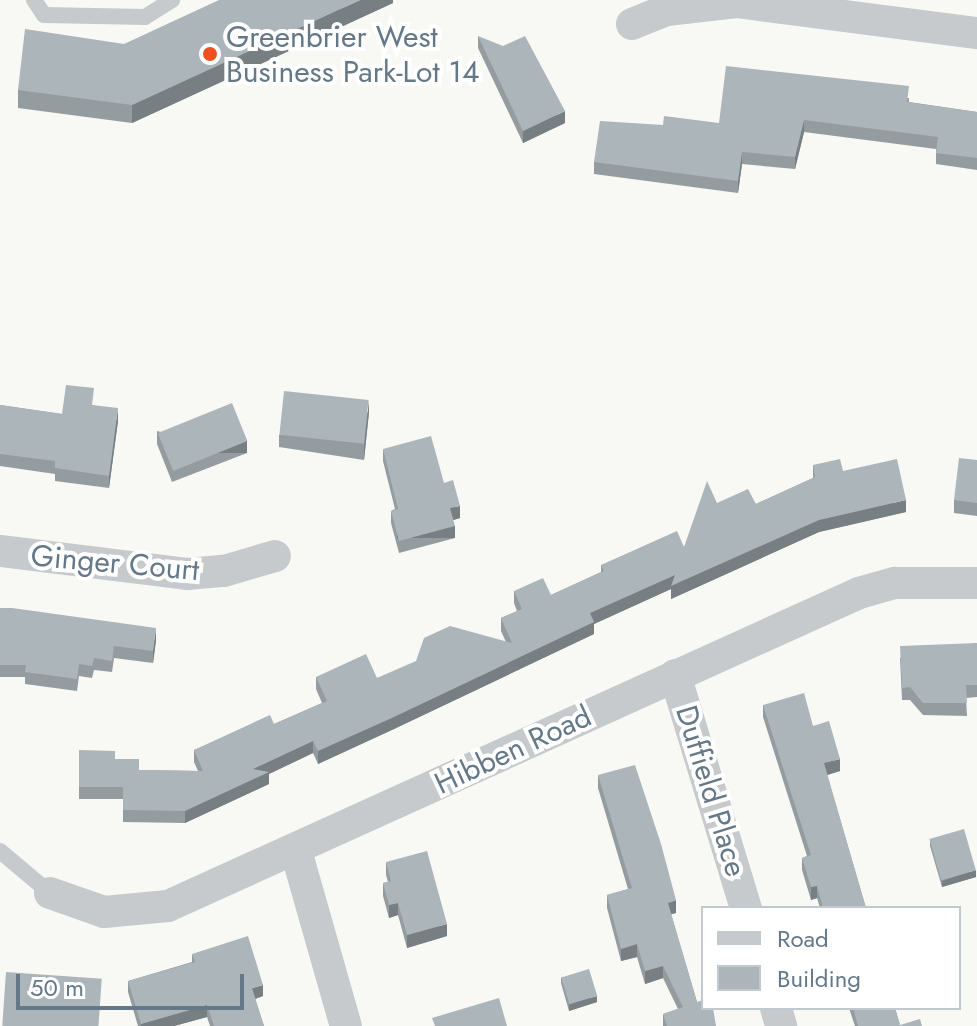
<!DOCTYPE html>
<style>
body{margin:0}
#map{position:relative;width:977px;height:1026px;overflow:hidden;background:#f8f8f5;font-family:Jost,sans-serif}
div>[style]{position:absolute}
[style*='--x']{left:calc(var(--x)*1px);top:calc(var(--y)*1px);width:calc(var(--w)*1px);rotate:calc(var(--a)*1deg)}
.service>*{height:16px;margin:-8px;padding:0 8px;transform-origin:8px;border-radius:8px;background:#c6cacd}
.minor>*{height:32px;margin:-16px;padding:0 16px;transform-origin:16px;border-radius:16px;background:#c6cacd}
.wall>*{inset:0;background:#949ca0}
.shaded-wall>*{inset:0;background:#787f82;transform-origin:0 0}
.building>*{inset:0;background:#acb5ba;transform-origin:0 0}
.dots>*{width:22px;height:22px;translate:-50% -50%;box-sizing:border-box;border:4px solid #fff;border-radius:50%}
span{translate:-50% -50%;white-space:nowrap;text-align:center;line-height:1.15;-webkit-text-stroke:8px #fff;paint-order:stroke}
.poi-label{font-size:30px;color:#657888}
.left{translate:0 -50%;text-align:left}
.street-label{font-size:30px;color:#657888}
.legend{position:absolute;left:701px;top:906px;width:260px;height:104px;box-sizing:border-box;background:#fff;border:2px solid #c1c9cf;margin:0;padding:10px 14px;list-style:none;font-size:24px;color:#657888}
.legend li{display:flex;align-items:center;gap:16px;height:40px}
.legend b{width:40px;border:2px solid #c1c9cf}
.scale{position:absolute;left:16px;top:974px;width:228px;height:36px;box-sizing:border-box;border:4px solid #657888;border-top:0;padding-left:10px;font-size:24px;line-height:28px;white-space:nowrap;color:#657888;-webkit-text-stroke:6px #fff;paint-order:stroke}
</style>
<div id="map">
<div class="service">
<i style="--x:34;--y:0;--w:18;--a:56"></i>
<i style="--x:44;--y:15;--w:101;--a:1.1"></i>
<i style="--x:145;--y:17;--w:32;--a:-32"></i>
<i style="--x:0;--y:851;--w:65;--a:40"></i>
</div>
<div class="minor">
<i style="--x:632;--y:24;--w:38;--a:-22"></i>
<i style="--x:667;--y:10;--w:70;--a:-6.5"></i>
<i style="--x:737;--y:2;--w:242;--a:7.4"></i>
<i style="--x:0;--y:551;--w:188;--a:7"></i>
<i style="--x:187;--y:574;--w:37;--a:-5"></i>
<i style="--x:224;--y:571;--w:53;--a:-16.4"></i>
<i style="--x:675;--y:675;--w:244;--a:73.1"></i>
<i style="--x:296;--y:851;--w:182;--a:74.1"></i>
<i style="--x:50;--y:893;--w:57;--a:19.4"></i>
<i style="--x:104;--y:912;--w:64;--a:-5.4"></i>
<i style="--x:168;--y:906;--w:759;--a:-24.37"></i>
<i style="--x:859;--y:593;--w:37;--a:-16"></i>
<i style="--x:895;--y:583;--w:82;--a:0"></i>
<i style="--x:776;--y:1008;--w:19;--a:74"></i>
</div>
<div class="wall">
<i style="clip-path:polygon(393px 0,393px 3px,132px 123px,18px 108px,18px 90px,124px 44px)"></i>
<i style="clip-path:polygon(478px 36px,565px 123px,523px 143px,478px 48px)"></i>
<i style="clip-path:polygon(909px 98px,909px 102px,977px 112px,977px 170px,936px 164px,936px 149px,804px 132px,795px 169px,742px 164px,738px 193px,594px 174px,594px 162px,663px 125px,719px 123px)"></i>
<i style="clip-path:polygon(0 405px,62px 414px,94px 405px,118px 421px,109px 488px,55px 481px,55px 474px,0 466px)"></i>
<i style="clip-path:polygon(369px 412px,364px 460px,279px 447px,279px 435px)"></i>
<i style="clip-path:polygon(157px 431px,247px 453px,172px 482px,157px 444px)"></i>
<i style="clip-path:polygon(383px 449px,444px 483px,460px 518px,453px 520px,455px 538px,399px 553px,391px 523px,391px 511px,395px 509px,383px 461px)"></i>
<i style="clip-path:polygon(977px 460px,977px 516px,954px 513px,954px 500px)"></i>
<i style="clip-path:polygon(813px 465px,843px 471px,906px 512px,819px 532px,671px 599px,671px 589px,594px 624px,594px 634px,394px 729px,318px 764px,313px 753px,269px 774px,269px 784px,185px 823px,123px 822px,123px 799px,79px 799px,79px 750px,115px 759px,139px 770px,198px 771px,194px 762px,194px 750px,274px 724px,322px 703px,316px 689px,316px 677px,377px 678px,506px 642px,501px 631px,501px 618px,517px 611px,514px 603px,514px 591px,551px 595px,601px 572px,601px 565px,684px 547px,717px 503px,756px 504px,813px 478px)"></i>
<i style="clip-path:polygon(0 608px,156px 640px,153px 663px,114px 658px,112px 672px,94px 670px,92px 678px,79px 676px,77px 691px,25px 684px,25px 677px,0 677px)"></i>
<i style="clip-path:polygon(977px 643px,977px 697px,966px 698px,967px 716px,923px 715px,910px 700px,902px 700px,900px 658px)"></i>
<i style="clip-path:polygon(763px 705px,813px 726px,840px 771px,827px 775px,866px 908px,820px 908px,817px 898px,811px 900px,802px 870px,802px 858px,807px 856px,763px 717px)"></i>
<i style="clip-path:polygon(598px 775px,676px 913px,671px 914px,697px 1002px,716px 1026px,663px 1026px,663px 1014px,678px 1009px,663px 978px,645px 984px,637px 957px,621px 961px,607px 908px,607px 895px,628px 889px,598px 788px)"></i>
<i style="clip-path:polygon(930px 840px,976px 877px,942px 887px,930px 846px)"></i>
<i style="clip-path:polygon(386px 862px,447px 936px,407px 948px,398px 915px,389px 918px,383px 896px,383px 883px,388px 882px,386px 875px)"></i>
<i style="clip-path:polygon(192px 954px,263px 996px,255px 999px,264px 1026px,210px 1026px,207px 1017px,174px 1026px,138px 1026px,128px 992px,128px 981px,192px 962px)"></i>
<i style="clip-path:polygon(561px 977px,597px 1002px,569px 1011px,561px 983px)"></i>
<i style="clip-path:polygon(849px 1008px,895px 1008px,900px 1025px,922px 1026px,855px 1026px)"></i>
</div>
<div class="shaded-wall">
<i style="clip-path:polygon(360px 0,393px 0,393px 3px,132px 123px,132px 105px)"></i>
<i style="clip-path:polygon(565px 111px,565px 123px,523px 143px,523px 131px)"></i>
<i style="clip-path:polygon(804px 120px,804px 132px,795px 169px,795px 157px)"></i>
<i style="clip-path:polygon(742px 152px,742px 164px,738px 193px,738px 181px)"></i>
<i style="clip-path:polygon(369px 400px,369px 412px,364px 460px,364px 447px)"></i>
<i style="clip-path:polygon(118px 408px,118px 421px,109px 488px,109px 476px)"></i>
<i style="left:247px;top:441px;width:12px;height:80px;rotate:90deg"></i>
<i style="clip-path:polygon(906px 500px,906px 512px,819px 532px,671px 599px,671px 589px,594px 624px,594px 634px,394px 729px,318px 764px,318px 751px,590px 613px,675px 575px,819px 520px)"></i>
<i style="clip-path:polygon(460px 506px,460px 518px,450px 521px,450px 508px)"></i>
<i style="left:455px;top:526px;width:12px;height:58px;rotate:90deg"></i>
<i style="clip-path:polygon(156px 628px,156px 640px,153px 663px,153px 651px)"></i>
<i style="clip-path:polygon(313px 741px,313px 753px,269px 774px,269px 784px,185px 823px,185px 811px,253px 769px)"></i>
<i style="clip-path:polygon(840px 759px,840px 771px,824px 776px,824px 763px)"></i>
<i style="clip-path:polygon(976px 870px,976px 877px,942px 887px,942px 881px)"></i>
<i style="clip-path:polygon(817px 886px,817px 898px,811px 900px,811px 887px)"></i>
<i style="clip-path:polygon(676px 900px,676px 913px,668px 915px,668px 903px)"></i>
<i style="clip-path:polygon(398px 903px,398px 915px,389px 918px,389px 905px)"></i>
<i style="clip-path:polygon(447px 924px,447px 936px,407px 948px,407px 935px)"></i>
<i style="clip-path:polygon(637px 944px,637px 957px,621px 961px,621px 949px)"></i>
<i style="clip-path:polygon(663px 966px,663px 978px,645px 984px,645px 971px)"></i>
<i style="clip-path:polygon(263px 985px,263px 996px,252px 1000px,252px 988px)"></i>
<i style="clip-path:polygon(597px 996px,597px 1002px,569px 1011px,569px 1004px)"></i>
<i style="clip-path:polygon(207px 1005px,207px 1017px,174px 1026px,141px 1026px,141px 1024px)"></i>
</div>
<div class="building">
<i style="clip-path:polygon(219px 0,360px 0,132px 105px,18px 90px,25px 29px,124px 44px)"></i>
<i style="clip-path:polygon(478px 36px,503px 46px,525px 36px,565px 111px,523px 131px)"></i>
<i style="clip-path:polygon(726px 66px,909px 86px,907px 102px,977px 112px,977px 158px,936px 153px,938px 137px,804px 120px,795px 157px,742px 152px,738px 181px,594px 162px,600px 121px,663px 125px,664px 116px,719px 123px)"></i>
<i style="clip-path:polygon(66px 385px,94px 388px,92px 405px,118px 408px,109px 476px,55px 468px,55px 461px,0 454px,0 405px,62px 414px)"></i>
<i style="left:284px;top:391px;width:85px;height:44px;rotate:6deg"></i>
<i style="left:232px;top:403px;width:41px;height:80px;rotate:68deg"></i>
<i style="clip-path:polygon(431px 436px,444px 483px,453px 480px,460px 506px,450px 508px,455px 526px,399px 541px,391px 511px,398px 509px,383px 449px)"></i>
<i style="clip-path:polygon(959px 458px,977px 460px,977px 503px,954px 500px)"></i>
<i style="clip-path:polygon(840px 459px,843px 471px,897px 459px,906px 500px,819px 520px,671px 586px,675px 575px,590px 613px,594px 622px,394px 717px,318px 751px,313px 741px,253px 769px,269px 772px,185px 811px,123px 810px,123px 787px,79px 787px,79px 750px,115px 751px,115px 759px,139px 759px,139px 770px,203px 771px,194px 750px,270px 715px,274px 724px,327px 701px,316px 677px,366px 654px,377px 678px,416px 661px,424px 638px,450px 626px,512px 643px,501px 618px,522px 609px,514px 591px,543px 578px,551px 595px,604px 571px,601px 565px,677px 531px,684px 547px,707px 481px,717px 503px,748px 489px,756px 504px,815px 477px,813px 465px)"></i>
<i style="clip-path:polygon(0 608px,12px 608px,156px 628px,153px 651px,114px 646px,112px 661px,94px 658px,92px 666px,79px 664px,77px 679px,25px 672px,26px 665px,0 665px)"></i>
<i style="clip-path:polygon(977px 643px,977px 685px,966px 685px,967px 703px,923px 703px,910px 687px,902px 688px,900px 646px)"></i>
<i style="clip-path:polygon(804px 693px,813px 726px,829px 721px,840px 759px,824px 763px,866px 908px,823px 908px,817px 886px,811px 887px,802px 858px,811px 855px,763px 705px)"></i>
<i style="clip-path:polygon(635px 765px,661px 844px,676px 900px,668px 903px,697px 1002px,703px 1000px,703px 1008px,713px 1008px,716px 1026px,667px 1026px,663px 1014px,683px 1007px,663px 966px,645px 971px,637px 944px,621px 949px,607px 895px,632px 888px,598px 775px)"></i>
<i style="left:964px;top:829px;width:43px;height:36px;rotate:74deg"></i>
<i style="clip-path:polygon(427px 851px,447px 924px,407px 935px,398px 903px,389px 905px,383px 883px,391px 881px,386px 862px)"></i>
<i style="clip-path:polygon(248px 936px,263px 985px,252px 988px,264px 1026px,214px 1026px,207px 1005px,141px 1024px,128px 981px,195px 962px,192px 954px)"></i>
<i style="left:589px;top:969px;width:28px;height:29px;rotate:73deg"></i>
<i style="left:6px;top:972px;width:96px;height:54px;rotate:4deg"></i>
<i style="clip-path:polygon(499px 998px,507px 1026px,435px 1026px,432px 1018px)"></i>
<i style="clip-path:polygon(853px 1008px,895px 1008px,900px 1025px,920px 1019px,922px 1026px,858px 1026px)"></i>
</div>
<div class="dots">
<i style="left:210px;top:54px;background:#ee501f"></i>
</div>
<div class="poi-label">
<span class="left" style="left:226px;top:54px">Greenbrier West<br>Business Park-Lot 14</span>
</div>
<div class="street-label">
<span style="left:115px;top:563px;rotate:5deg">Ginger Court</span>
<span style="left:513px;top:750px;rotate:-25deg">Hibben Road</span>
<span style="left:711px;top:791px;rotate:73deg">Duffield Place</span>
</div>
<ul class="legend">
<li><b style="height:10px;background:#c6cacd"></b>Road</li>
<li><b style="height:22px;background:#acb5ba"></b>Building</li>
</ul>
<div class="scale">50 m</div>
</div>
